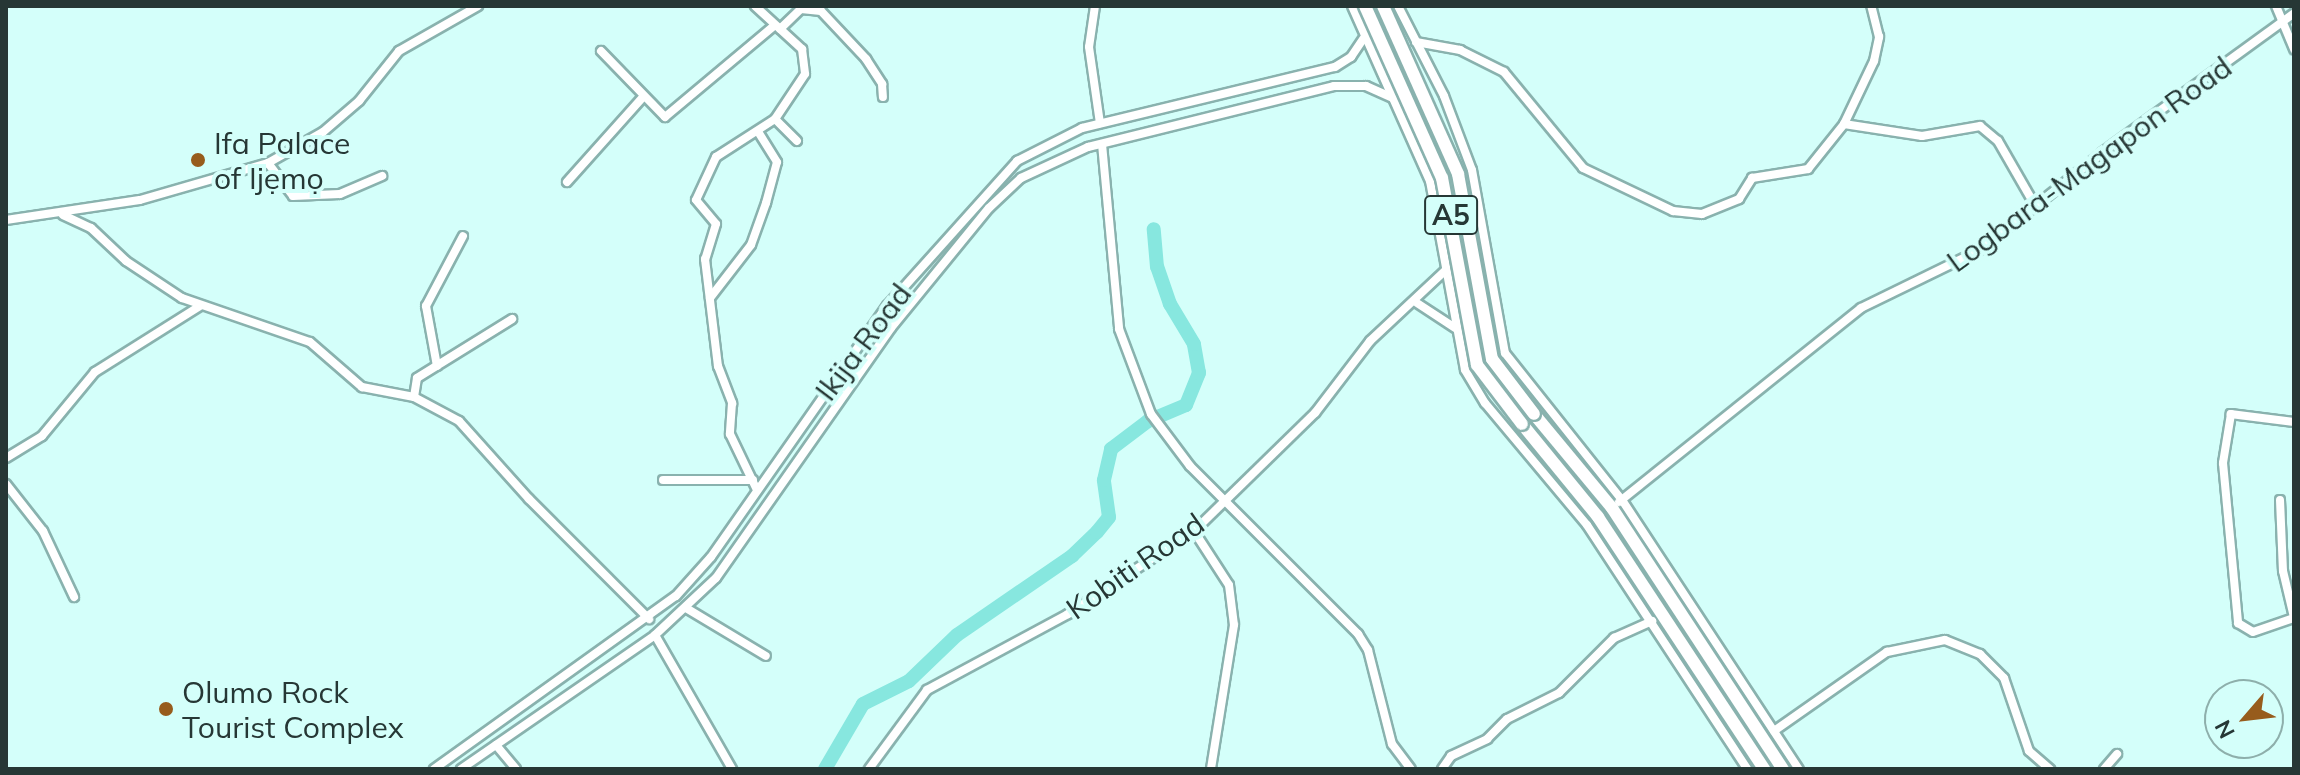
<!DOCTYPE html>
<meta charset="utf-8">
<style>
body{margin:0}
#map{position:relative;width:2300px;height:775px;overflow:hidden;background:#d4fffa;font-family:Mulish,sans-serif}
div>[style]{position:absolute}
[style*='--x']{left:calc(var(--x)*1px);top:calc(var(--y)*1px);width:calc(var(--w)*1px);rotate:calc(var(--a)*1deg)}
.river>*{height:14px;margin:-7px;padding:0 7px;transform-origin:7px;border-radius:7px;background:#87e7df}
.roads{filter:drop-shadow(2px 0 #89b2ae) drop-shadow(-2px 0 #89b2ae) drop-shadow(0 2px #89b2ae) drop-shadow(0 -2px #89b2ae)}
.minor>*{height:8px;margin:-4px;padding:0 4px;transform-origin:4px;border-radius:4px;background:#fff}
.highway>*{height:12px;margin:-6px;padding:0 6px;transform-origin:6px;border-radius:6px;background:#fff}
.bridges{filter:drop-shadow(2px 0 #89b2ae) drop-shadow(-2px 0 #89b2ae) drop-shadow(0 2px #89b2ae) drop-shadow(0 -2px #89b2ae)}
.highway-bridge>*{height:12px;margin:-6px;padding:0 6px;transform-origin:6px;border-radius:6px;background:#fff}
.dots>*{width:22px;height:22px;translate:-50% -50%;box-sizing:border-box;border:4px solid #d4fffa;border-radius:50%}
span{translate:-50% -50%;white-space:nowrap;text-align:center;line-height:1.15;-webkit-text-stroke:8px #d4fffa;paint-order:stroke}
.shield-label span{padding:2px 6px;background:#d4fffa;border:2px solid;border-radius:6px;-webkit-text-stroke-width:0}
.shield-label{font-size:28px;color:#263735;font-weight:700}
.poi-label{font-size:30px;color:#263735}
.left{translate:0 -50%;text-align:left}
.street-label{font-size:30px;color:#263735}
.frame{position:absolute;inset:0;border:8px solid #263735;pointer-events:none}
.north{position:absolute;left:2204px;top:679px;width:80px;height:80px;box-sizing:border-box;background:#d4fffa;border:2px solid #8eafab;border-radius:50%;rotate:242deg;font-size:22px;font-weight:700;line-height:32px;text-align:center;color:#263735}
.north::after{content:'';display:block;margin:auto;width:28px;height:36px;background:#975c1c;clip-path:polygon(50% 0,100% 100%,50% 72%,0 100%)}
</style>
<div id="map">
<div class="river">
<i style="--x:825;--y:769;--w:75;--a:-59.7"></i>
<i style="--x:863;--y:704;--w:51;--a:-26.6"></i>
<i style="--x:909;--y:681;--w:66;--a:-43.8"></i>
<i style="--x:957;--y:635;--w:140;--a:-34.5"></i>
<i style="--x:1072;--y:556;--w:35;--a:-44"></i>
<i style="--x:1097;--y:532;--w:19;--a:-51"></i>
<i style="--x:1109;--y:517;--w:37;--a:-98"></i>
<i style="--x:1104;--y:480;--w:32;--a:-77"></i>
<i style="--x:1111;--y:449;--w:46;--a:-37.1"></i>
<i style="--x:1148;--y:421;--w:41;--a:-22.8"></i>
<i style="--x:1186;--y:405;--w:35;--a:-68"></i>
<i style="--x:1199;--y:373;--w:29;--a:-100"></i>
<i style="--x:1194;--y:344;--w:47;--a:-121"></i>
<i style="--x:1170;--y:304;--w:39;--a:-109"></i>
<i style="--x:1157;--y:267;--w:38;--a:-95"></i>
</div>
<div class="roads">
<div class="minor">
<i style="--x:755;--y:6;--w:64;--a:42.5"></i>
<i style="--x:802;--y:49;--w:25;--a:83"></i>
<i style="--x:805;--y:74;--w:54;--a:123.7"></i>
<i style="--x:775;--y:119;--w:70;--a:147.2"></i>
<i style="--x:716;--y:157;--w:47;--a:114.9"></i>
<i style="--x:696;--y:200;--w:31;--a:50"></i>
<i style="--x:716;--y:224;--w:37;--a:107"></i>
<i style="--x:705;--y:259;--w:108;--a:83.1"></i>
<i style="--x:718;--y:366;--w:40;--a:69"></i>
<i style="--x:732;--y:403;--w:31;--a:94"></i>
<i style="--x:730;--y:434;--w:62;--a:64.3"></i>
<i style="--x:1095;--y:6;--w:41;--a:98.3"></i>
<i style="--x:1089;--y:47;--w:77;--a:81.8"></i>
<i style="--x:1352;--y:6;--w:192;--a:66"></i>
<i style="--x:1430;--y:181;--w:192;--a:79.5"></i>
<i style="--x:1465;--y:370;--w:39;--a:59"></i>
<i style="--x:1485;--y:403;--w:159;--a:50.1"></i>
<i style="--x:1587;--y:525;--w:292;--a:56.7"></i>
<i style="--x:1398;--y:6;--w:101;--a:62.9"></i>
<i style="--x:1444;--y:96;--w:79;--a:69.3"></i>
<i style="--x:1472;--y:170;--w:186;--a:79.8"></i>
<i style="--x:1505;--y:353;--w:188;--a:51.5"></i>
<i style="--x:1622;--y:500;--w:322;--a:56.7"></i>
<i style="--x:2276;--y:6;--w:47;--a:67.3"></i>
<i style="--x:780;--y:29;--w:29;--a:-44"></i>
<i style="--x:801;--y:9;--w:20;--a:6"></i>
<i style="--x:821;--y:11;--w:66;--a:46.8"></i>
<i style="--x:866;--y:59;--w:30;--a:57"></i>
<i style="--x:882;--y:84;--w:13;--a:86"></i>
<i style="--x:1416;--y:42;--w:45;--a:10.3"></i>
<i style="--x:1460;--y:50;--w:49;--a:26.6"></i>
<i style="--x:1504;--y:72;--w:124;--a:50.5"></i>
<i style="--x:1583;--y:168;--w:100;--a:25.5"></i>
<i style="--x:1673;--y:211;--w:29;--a:6"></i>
<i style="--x:1702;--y:214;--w:40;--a:-22"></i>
<i style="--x:1739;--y:199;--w:25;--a:-58"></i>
<i style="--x:1752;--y:178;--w:57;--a:-9.1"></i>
<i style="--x:1808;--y:169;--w:58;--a:-51.3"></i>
<i style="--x:1844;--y:124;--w:70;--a:-64.5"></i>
<i style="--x:1874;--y:61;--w:25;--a:-78"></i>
<i style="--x:1879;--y:37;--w:32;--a:-104"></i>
<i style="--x:601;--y:51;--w:92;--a:45.9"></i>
<i style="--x:665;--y:117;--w:142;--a:-39.9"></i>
<i style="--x:775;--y:119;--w:31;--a:45"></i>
<i style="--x:1844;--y:124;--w:79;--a:8.7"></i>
<i style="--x:1922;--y:136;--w:59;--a:-9.8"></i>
<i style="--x:1980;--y:126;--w:23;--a:40"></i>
<i style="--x:1998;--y:141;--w:76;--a:60.1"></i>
<i style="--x:1102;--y:144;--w:186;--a:84.7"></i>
<i style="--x:1119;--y:329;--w:91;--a:69.4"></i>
<i style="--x:1151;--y:414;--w:65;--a:53.1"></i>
<i style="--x:1190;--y:466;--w:238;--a:45"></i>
<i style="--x:1358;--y:634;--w:19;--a:58"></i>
<i style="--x:1368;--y:650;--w:97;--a:75.7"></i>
<i style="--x:1392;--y:744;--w:31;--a:53"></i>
<i style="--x:268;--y:163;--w:41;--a:52.9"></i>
<i style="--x:293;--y:196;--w:47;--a:-2.4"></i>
<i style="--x:340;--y:194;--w:46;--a:-23.2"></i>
<i style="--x:567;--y:182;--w:113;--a:-48.2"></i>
<i style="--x:63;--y:215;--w:31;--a:25"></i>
<i style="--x:91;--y:228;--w:48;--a:43.3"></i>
<i style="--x:126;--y:261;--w:67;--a:33.5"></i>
<i style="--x:182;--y:298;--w:135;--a:19"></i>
<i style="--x:310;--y:342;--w:69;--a:40.9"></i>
<i style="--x:362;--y:387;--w:53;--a:10.9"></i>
<i style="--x:414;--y:397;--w:51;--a:28.1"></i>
<i style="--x:459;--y:421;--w:105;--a:48.1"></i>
<i style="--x:529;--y:499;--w:170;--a:45"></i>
<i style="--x:6;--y:220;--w:135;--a:-8.5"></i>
<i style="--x:140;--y:200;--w:133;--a:-16.1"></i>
<i style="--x:268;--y:163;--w:63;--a:-29.4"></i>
<i style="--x:323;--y:132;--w:48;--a:-40.7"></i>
<i style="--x:359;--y:101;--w:64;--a:-51.3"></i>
<i style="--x:399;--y:51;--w:91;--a:-29.7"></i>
<i style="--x:710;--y:298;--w:67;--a:-52.3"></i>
<i style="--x:751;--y:245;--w:45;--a:-70.3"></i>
<i style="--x:766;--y:203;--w:42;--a:-75"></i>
<i style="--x:777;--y:162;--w:36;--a:-122"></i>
<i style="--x:1417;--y:303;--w:45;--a:33.3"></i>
<i style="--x:437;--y:366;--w:61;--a:-100.4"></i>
<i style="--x:426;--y:306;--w:79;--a:-62.1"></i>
<i style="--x:414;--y:397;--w:19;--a:-81"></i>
<i style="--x:417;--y:378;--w:112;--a:-31.8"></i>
<i style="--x:2294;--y:422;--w:64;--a:-172.8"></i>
<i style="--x:2231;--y:414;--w:50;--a:99.3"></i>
<i style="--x:2223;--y:463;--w:161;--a:84.6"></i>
<i style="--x:2238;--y:623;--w:17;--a:31"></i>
<i style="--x:2253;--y:632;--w:43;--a:-18.9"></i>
<i style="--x:6;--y:458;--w:42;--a:-31.4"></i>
<i style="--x:42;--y:436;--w:83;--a:-50.4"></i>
<i style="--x:95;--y:372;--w:124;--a:-32.2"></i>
<i style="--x:663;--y:480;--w:90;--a:0"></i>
<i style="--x:6;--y:484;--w:60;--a:51.8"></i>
<i style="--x:43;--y:531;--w:73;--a:64.8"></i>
<i style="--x:2280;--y:500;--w:71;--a:87.6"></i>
<i style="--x:2283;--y:571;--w:47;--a:76.6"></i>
<i style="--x:1619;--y:502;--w:310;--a:-38.7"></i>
<i style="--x:1861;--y:308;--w:132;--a:-26"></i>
<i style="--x:1980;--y:250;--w:157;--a:-38.5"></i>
<i style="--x:2103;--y:152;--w:236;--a:-36"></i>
<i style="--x:1194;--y:531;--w:64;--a:57.1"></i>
<i style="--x:1229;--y:585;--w:40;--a:82.9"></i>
<i style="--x:1234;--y:625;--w:146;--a:99.1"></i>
<i style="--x:686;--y:608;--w:93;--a:31"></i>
<i style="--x:655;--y:635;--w:155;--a:60.1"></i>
<i style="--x:1774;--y:731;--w:138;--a:-35"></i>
<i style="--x:1887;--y:652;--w:59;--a:-11.7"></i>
<i style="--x:1945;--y:640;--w:38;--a:22"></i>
<i style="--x:1980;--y:654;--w:34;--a:45"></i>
<i style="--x:2004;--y:678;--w:77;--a:71.1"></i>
<i style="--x:2029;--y:751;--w:28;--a:41"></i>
<i style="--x:496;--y:745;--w:31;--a:50"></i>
<i style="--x:434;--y:769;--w:297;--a:-35.6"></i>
<i style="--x:676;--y:596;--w:52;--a:-48.1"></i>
<i style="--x:711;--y:557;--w:307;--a:-55"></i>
<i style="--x:887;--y:306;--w:195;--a:-48.1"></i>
<i style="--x:1017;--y:161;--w:73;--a:-26.9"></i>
<i style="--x:1082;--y:128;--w:260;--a:-13.6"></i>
<i style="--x:1335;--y:67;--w:19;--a:-32"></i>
<i style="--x:1351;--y:57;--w:22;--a:-56"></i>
<i style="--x:461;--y:769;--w:236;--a:-34.6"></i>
<i style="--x:655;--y:635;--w:83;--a:-43.1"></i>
<i style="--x:716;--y:578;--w:305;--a:-55"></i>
<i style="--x:891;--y:328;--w:155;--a:-50.8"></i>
<i style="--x:989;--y:208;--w:44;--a:-43.2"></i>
<i style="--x:1021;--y:178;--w:74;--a:-24.8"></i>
<i style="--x:1088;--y:147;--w:253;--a:-13.9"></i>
<i style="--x:1334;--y:86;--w:32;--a:0"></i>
<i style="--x:1366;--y:86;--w:27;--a:24"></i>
<i style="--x:869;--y:769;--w:98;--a:-53.7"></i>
<i style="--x:927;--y:690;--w:160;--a:-28.3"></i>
<i style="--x:1068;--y:614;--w:151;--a:-33.4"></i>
<i style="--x:1194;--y:531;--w:169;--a:-44.3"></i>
<i style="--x:1315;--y:413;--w:91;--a:-52.6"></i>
<i style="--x:1370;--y:341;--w:104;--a:-43.1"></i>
<i style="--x:1442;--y:769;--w:16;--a:-55"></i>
<i style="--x:1451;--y:756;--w:40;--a:-25"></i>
<i style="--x:1487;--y:739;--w:28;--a:-45"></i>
<i style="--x:1507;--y:719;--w:58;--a:-26.6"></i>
<i style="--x:1559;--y:693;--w:78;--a:-45"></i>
<i style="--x:1614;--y:638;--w:42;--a:-24.1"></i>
<i style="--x:2104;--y:769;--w:20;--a:-49"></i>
</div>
<div class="highway">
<i style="--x:1534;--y:414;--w:122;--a:50.3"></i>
<i style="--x:1612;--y:508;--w:312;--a:56.8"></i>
<i style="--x:1522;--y:424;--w:120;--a:50.7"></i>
<i style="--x:1598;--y:517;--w:302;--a:56.6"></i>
</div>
</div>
<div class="bridges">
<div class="highway-bridge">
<i style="--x:1365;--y:6;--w:188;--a:65.9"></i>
<i style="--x:1442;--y:178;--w:190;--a:79.4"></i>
<i style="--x:1477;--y:365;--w:74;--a:52.7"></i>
<i style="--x:1383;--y:6;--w:184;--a:65.9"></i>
<i style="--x:1458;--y:174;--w:188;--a:79.6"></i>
<i style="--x:1492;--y:359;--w:69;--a:52.6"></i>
</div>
</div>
<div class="dots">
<i style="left:198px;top:160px;background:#975c1c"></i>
<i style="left:166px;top:709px;background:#975c1c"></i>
</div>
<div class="shield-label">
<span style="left:1451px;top:215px">A5</span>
</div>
<div class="poi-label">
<span class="left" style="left:214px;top:160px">Ifa Palace<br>of Ijẹmọ</span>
<span class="left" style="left:182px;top:709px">Olumo Rock<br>Tourist Complex</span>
</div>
<div class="street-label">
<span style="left:2089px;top:164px;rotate:-36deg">Logbara-Magapon Road</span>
<span style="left:863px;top:342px;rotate:-53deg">Ikija Road</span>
<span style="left:1135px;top:566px;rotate:-35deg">Kobiti Road</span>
</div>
<div class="frame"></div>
<div class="north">N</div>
</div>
